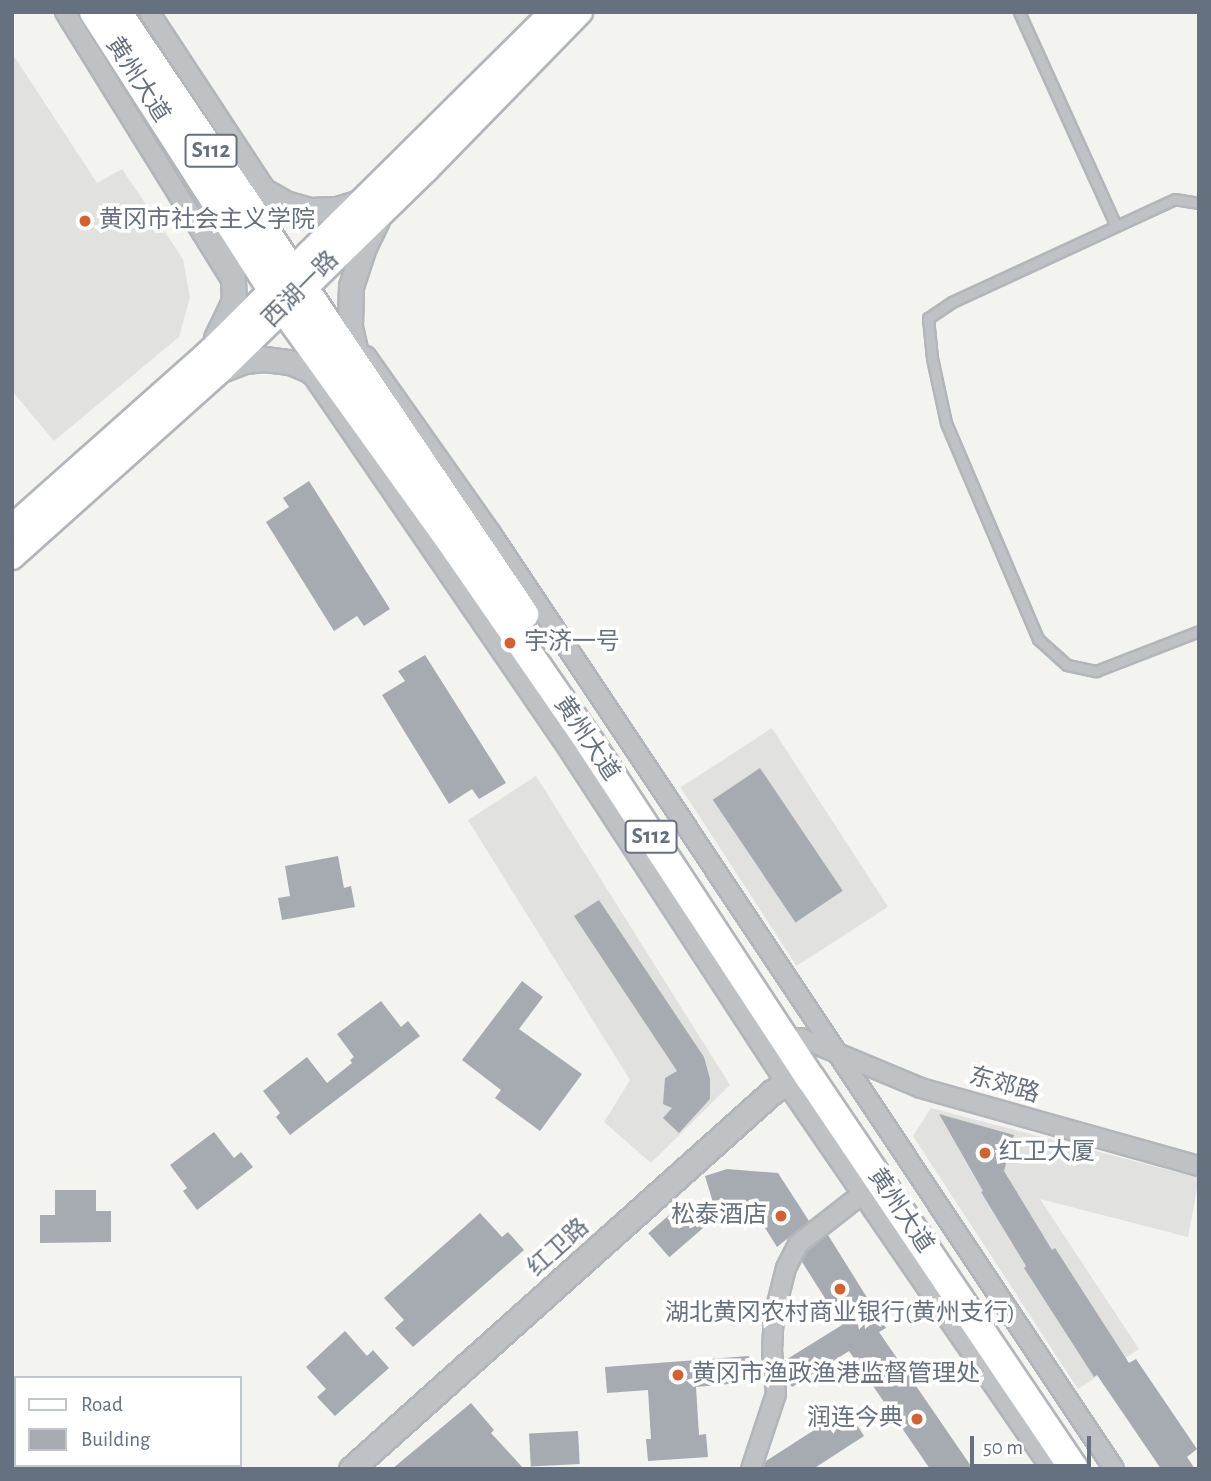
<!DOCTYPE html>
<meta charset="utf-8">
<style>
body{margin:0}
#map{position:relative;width:1211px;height:1481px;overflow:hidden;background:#f3f3f0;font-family:"Alegreya Sans","Noto Sans SC",sans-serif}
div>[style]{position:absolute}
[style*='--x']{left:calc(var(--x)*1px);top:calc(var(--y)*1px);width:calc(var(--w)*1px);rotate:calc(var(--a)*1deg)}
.built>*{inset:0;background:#e1e2e0;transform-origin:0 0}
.building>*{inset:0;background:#a5abb0;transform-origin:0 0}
.roads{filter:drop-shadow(2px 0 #b2b6ba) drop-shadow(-2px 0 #b2b6ba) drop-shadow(0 2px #b2b6ba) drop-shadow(0 -2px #b2b6ba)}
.service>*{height:9px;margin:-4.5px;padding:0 4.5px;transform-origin:4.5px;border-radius:4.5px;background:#bfc2c5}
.minor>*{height:18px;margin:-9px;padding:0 9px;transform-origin:9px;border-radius:9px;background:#bfc2c5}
.tertiary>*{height:23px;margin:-11.5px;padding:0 11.5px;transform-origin:11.5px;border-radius:11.5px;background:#bfc2c5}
.secondary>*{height:24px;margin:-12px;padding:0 12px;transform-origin:12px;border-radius:12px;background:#fff}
.primary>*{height:28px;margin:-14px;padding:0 14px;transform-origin:14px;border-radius:14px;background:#fff}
.dots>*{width:19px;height:19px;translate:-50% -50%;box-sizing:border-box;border:4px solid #fff;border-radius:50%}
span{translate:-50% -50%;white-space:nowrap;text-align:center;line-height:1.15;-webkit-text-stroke:7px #fff;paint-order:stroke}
.shield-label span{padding:2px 5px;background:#fff;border:2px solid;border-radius:5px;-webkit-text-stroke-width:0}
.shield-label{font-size:23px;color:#65717e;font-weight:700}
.street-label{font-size:24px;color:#65717e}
.poi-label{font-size:24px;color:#65717e}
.left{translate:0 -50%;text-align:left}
.right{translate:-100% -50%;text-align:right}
.frame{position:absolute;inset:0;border:14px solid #65717e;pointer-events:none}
.legend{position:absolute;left:14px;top:1376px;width:228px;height:91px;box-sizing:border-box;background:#fff;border:2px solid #c1c6cb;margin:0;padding:9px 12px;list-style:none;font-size:21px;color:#65717e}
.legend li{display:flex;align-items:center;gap:14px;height:35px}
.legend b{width:35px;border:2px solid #c1c6cb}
.scale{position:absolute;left:970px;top:1436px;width:121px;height:32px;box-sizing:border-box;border:4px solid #65717e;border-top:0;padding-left:9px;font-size:21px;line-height:24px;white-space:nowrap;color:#65717e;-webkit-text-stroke:5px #fff;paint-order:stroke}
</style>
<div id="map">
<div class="built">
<i style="clip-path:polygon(12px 53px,97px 183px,122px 169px,183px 259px,190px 297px,179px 337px,54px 441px,12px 391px)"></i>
<i style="left:772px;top:728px;width:213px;height:109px;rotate:57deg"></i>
<i style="clip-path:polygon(536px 776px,730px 1085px,651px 1163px,604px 1122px,630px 1080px,468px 820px)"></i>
<i style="clip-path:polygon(931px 1108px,1199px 1178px,1188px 1237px,1040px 1199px,1139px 1349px,1078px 1389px,913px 1136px)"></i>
</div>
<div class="building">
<i style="clip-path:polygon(309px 481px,390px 609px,364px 626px,357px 616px,334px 631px,266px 522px,289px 507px,283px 498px)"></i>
<i style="clip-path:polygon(425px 655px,506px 783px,479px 799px,472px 789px,449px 804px,382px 695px,405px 681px,398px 671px)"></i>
<i style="left:760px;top:768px;width:148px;height:57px;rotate:56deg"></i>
<i style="clip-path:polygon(338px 856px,344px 888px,351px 886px,355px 907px,282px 920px,278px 898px,290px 896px,285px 866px)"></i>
<i style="clip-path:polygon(599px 900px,704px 1057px,710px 1079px,710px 1099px,679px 1133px,663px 1118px,672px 1108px,663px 1104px,665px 1078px,677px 1071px,574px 916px)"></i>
<i style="clip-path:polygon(522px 981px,543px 997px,519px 1029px,582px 1074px,540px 1131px,495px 1098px,501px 1090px,462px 1060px)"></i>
<i style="clip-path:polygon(381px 1001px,401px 1027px,408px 1021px,420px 1036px,290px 1135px,276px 1117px,280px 1113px,263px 1091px,307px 1057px,327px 1083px,352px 1063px,350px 1060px,354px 1057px,337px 1034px)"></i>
<i style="clip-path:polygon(939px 1114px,1014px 1135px,1004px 1171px,1052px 1250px,1055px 1248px,1129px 1363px,1136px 1359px,1197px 1449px,1187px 1457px,1195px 1469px,1161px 1469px,1097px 1375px,1094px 1377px,1024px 1268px,1026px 1266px,981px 1192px,983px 1191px)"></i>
<i style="clip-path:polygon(214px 1132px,234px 1158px,241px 1152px,253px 1167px,197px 1210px,183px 1191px,187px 1188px,170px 1165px)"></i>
<i style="clip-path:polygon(727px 1169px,778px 1173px,809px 1221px,777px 1247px,750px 1204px,725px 1202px,714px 1206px,705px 1176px)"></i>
<i style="clip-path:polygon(55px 1190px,96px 1190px,96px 1211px,111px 1211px,111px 1242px,40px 1243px,40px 1215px,55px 1215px)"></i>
<i style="left:683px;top:1203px;width:32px;height:46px;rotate:49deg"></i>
<i style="clip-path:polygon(480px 1213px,502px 1237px,508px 1232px,524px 1250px,413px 1347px,395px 1328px,404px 1320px,384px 1298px)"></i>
<i style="clip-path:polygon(828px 1235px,886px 1328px,879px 1332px,973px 1469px,930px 1469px,849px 1351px,792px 1387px,786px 1378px,784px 1361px,842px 1325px,802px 1262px,807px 1251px)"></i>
<i style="clip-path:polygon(345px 1331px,367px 1356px,373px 1350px,389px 1368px,335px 1416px,317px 1397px,326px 1389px,306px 1367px)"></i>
<i style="clip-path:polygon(749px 1356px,751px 1382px,696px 1387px,699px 1435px,706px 1434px,708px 1457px,648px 1461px,646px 1439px,651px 1439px,648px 1390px,607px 1393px,605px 1367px)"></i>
<i style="clip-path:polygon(471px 1403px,494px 1430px,491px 1433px,524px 1469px,392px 1469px)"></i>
<i style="clip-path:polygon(847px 1409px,864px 1436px,813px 1469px,763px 1469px,766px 1461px)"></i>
<i style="left:578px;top:1431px;width:33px;height:49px;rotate:87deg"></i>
</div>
<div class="roads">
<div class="service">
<i style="--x:1019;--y:12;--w:235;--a:65.6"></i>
<i style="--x:1199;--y:203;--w:24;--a:-171"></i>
<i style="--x:1175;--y:199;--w:246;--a:155.2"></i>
<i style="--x:952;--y:302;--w:29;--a:146"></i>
<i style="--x:928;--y:318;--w:40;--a:84.3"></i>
<i style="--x:932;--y:358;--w:66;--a:77.8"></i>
<i style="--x:946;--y:423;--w:235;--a:66.9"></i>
<i style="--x:1038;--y:639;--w:39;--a:42"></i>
<i style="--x:1067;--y:665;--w:30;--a:12"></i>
<i style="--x:1096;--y:671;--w:110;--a:-21.2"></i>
</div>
<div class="minor">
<i style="--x:65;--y:12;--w:319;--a:58.2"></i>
<i style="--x:149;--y:12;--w:217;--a:56.7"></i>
<i style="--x:366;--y:356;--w:217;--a:54.8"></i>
<i style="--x:491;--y:533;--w:1124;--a:56.35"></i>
<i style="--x:313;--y:376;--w:457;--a:55.6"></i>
<i style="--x:571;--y:753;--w:394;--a:56.9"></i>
<i style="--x:786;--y:1083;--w:468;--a:55.5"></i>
<i style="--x:801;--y:1038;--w:130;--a:22.6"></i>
<i style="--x:921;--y:1088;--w:289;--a:15.7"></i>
<i style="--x:751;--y:1469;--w:79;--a:-71.6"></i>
<i style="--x:776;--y:1394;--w:43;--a:-95.3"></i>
<i style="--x:772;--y:1351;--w:35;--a:-87"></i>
<i style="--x:774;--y:1316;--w:49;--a:-76"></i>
<i style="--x:786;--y:1268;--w:27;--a:-63"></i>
<i style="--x:798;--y:1244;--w:81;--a:-38"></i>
</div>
<div class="tertiary">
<i style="--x:224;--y:168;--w:70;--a:29.8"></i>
<i style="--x:285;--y:203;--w:26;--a:16"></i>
<i style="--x:310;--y:210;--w:27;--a:-2"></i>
<i style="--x:337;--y:209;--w:28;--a:-17"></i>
<i style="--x:216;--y:338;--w:41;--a:-64.1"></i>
<i style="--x:234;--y:301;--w:40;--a:-92.9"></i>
<i style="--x:232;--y:261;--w:41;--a:-102.7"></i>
<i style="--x:358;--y:362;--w:37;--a:-103"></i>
<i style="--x:350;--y:326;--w:40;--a:-88.6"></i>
<i style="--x:351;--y:286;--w:41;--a:-71.6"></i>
<i style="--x:364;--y:247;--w:30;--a:-64"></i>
<i style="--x:221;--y:370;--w:26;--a:-21"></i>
<i style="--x:245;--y:361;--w:19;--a:-6"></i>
<i style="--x:264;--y:359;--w:26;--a:7"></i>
<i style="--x:290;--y:362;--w:21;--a:23"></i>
<i style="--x:309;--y:370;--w:32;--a:35"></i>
<i style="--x:351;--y:1469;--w:565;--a:-41.84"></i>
<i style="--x:772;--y:1092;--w:39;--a:-32"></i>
</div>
<div class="secondary">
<i style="--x:12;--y:527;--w:264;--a:-41.6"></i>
<i style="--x:209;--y:352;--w:483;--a:-44.7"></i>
<i style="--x:12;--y:557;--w:280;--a:-41.8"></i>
<i style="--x:221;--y:370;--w:288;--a:-44.3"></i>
<i style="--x:427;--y:169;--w:219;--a:-45.7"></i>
</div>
<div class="primary">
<i style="--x:94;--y:12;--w:361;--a:57.3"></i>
<i style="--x:289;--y:316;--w:288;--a:54.3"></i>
<i style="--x:457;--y:550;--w:234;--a:55.4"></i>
<i style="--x:590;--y:743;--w:402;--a:56.7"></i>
<i style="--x:811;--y:1079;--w:470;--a:56"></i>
<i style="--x:117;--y:12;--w:727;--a:55.94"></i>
</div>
</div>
<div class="dots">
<i style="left:85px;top:221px;background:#d06333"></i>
<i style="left:510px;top:643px;background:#d06333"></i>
<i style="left:985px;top:1153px;background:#d06333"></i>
<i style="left:781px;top:1216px;background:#d06333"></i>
<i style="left:840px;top:1289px;background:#d06333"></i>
<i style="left:678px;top:1375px;background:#d06333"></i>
<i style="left:917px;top:1419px;background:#d06333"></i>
</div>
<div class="shield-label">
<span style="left:211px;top:151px">S112</span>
<span style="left:651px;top:837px">S112</span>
</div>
<div class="street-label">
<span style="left:137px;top:80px;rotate:57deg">黄州大道</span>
<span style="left:301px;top:290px;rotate:-45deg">西湖一路</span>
<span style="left:586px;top:739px;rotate:56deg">黄州大道</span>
<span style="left:1004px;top:1086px;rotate:16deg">东郊路</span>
<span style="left:900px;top:1211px;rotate:56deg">黄州大道</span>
<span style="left:559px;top:1248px;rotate:-42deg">红卫路</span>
</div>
<div class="poi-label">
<span class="left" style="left:99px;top:221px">黄冈市社会主义学院</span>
<span class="left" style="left:524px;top:643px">宇济一号</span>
<span class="left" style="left:999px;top:1153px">红卫大厦</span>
<span class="right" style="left:767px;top:1216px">松泰酒店</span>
<span style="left:840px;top:1314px">湖北黄冈农村商业银行(黄州支行)</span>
<span class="left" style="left:692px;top:1375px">黄冈市渔政渔港监督管理处</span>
<span class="right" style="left:903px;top:1419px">润连今典</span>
</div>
<div class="frame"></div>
<ul class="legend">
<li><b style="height:9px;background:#fff"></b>Road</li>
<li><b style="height:19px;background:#a5abb0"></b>Building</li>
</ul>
<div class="scale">50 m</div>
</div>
